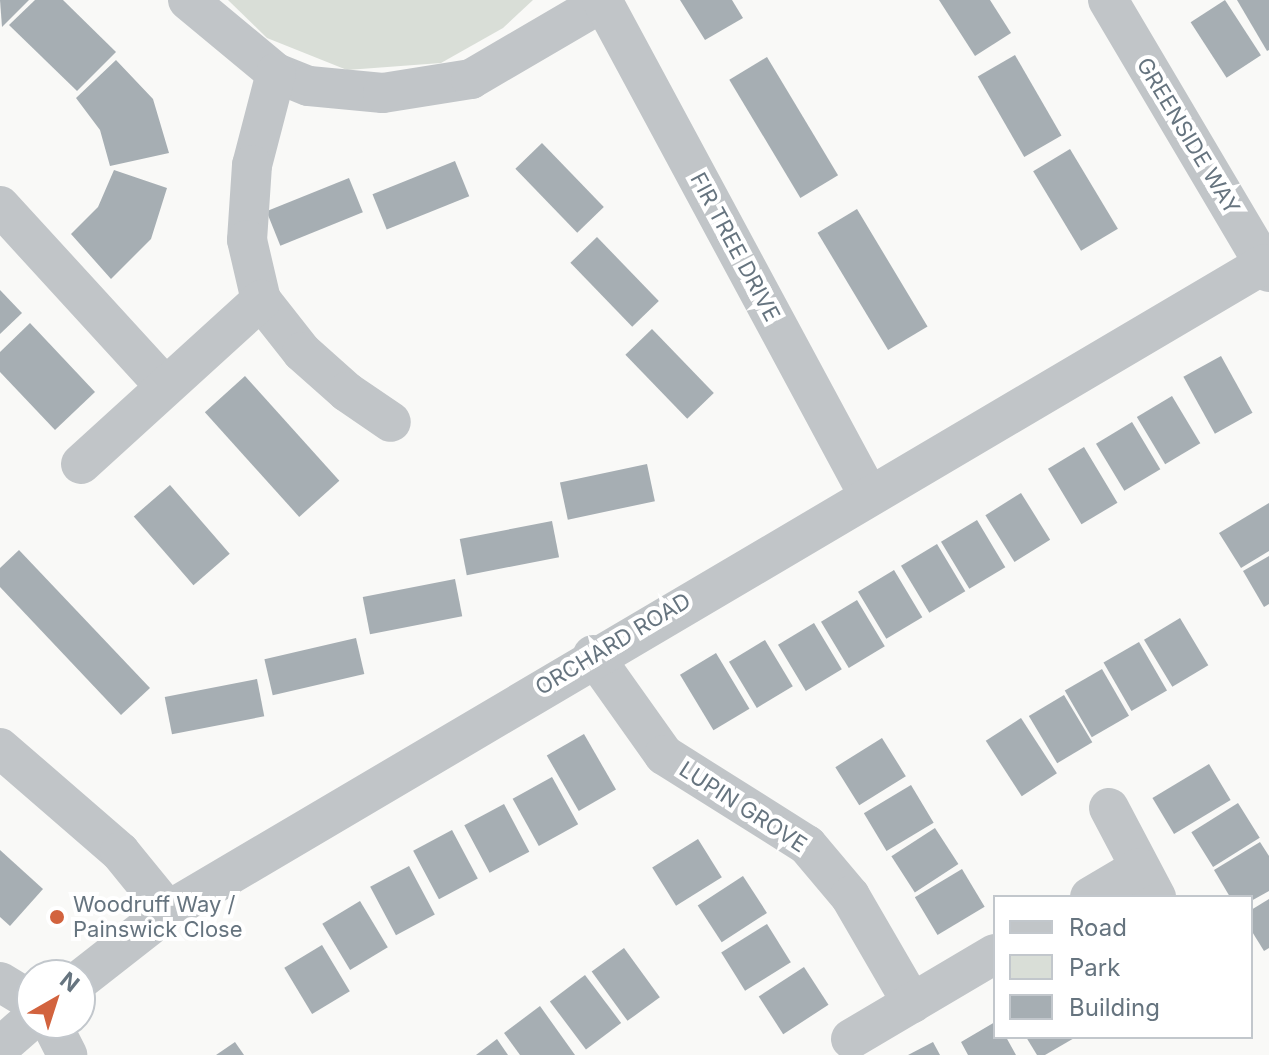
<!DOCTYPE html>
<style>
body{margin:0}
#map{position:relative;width:1269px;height:1055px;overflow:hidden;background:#f9f9f7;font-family:Inter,sans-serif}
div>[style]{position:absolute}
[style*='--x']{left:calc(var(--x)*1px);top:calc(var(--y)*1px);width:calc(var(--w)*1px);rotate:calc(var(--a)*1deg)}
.green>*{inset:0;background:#d9ded7}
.building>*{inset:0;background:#a6aeb3;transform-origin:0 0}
.minor>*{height:40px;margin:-20px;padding:0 20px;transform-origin:20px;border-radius:20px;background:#c1c5c8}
.dots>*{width:22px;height:22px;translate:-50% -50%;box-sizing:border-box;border:4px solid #fff;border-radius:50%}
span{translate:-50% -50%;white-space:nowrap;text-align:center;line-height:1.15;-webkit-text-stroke:8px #fff;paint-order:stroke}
.street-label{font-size:22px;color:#66747f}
.poi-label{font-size:22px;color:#66747f}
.left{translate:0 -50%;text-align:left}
.legend{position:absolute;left:993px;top:895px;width:260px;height:144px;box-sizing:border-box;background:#fff;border:2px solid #c2c7cc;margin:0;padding:10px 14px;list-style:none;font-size:24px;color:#66747f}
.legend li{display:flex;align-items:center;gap:16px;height:40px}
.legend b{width:40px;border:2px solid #c2c7cc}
.north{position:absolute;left:16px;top:959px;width:80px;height:80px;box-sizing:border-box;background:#fff;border:2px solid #c2c7cc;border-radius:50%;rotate:39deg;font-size:22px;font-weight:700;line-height:32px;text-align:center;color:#66747f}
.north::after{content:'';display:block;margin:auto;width:28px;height:36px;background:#d2633e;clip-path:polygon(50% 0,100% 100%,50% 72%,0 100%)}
</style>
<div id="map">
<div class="green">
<i style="clip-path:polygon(228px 0,533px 0,503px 28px,441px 63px,347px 70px,267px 38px)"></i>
</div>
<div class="building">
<i style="clip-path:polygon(0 0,29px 0,2px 27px)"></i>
<i style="clip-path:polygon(35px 0,63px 0,116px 52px,77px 91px,9px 25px)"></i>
<i style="clip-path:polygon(680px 0,732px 0,743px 18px,705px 40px)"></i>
<i style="clip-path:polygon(939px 0,990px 0,1011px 33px,975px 56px)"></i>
<i style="left:1225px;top:0;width:66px;height:41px;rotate:57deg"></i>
<i style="clip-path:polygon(1237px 0,1269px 0,1269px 50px,1267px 51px)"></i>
<i style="left:1015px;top:55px;width:93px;height:43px;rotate:60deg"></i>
<i style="left:767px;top:57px;width:138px;height:44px;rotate:59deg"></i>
<i style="clip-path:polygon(116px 60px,153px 99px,169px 153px,110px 166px,100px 130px,76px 98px)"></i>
<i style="left:542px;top:143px;width:89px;height:37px;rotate:46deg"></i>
<i style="left:1070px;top:149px;width:93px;height:43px;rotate:59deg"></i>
<i style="left:455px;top:161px;width:38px;height:89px;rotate:68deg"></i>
<i style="clip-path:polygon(114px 170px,167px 188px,151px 239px,111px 279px,71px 234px,98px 207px)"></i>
<i style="left:349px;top:178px;width:37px;height:89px;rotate:68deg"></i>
<i style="left:857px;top:209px;width:137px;height:46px;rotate:59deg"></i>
<i style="left:597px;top:237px;width:89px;height:37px;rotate:46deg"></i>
<i style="clip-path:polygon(0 290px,22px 313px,0 334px)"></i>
<i style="clip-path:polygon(30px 323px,95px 392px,55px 430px,0 372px,0 352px)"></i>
<i style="left:652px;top:329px;width:89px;height:37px;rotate:46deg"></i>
<i style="left:1221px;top:356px;width:65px;height:43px;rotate:61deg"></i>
<i style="left:245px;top:376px;width:141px;height:54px;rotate:48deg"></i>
<i style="left:1172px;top:396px;width:55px;height:41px;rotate:59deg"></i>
<i style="left:1132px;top:422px;width:55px;height:42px;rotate:59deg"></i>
<i style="left:1084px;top:447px;width:65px;height:42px;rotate:59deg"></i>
<i style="left:647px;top:464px;width:38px;height:89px;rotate:78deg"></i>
<i style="left:170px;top:485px;width:91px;height:48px;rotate:49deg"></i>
<i style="left:1021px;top:493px;width:55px;height:42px;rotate:58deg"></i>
<i style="clip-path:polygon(1269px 503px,1269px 551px,1241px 568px,1219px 533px)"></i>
<i style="left:977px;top:520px;width:55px;height:42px;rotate:59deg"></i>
<i style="left:552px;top:521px;width:37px;height:94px;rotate:79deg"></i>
<i style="left:937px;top:544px;width:55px;height:42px;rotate:59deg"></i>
<i style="clip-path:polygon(19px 550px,150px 688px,121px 715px,0 587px,0 568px)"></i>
<i style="clip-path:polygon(1269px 556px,1269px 604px,1264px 607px,1243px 571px)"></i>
<i style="left:894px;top:570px;width:55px;height:42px;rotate:59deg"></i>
<i style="left:455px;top:579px;width:38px;height:94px;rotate:79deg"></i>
<i style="left:857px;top:600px;width:54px;height:42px;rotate:59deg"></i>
<i style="left:1180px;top:618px;width:55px;height:42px;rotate:59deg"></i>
<i style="left:814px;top:623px;width:54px;height:42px;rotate:59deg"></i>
<i style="left:356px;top:638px;width:37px;height:94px;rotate:77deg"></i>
<i style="left:765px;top:640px;width:54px;height:42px;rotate:59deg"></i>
<i style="left:1139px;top:642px;width:56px;height:41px;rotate:60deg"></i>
<i style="left:716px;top:653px;width:65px;height:42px;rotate:59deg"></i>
<i style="left:1102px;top:669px;width:54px;height:43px;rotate:60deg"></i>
<i style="left:257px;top:679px;width:38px;height:94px;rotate:79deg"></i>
<i style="left:1064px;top:695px;width:55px;height:41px;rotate:59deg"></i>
<i style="left:1021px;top:718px;width:66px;height:42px;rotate:57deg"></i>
<i style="left:584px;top:734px;width:64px;height:43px;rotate:60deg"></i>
<i style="left:882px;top:738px;width:45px;height:55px;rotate:58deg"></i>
<i style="left:1209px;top:764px;width:42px;height:66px;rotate:59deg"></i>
<i style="left:552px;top:777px;width:54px;height:45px;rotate:61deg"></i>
<i style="left:911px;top:785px;width:44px;height:55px;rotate:59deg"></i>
<i style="left:1238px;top:803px;width:41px;height:55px;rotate:58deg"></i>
<i style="left:504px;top:804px;width:54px;height:45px;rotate:62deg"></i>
<i style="left:935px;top:828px;width:43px;height:52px;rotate:57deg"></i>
<i style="left:452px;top:830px;width:55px;height:44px;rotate:62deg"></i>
<i style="left:698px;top:839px;width:45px;height:54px;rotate:58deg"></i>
<i style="clip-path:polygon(1260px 842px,1269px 856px,1269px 891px,1251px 901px,1230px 897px,1214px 870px)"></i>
<i style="clip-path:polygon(0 850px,43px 889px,10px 926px,0 917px)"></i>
<i style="left:409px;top:866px;width:55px;height:44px;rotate:62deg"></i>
<i style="left:962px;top:869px;width:44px;height:55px;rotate:59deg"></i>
<i style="left:743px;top:876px;width:44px;height:54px;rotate:57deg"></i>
<i style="clip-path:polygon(1269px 899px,1269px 948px,1264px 951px,1251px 930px,1251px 910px)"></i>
<i style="left:360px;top:901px;width:54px;height:44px;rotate:59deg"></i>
<i style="left:767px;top:924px;width:45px;height:54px;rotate:58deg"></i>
<i style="left:322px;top:945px;width:54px;height:44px;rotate:59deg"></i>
<i style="left:624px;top:948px;width:61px;height:40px;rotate:54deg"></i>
<i style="left:804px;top:967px;width:45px;height:54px;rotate:57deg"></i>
<i style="left:585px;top:975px;width:60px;height:44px;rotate:53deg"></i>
<i style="clip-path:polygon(540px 1006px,575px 1055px,520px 1055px,504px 1033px)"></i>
<i style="clip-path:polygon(995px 1022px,995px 1037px,1006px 1037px,1016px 1055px,968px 1055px,961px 1042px)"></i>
<i style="clip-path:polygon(1026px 1037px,1076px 1037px,1045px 1055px,1037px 1055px)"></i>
<i style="clip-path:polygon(497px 1039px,508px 1055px,476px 1055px)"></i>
<i style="clip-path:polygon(235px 1042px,244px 1055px,216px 1055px)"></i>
<i style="clip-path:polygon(933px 1042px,940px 1055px,908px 1055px)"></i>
</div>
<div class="minor">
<i style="--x:188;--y:0;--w:114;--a:39.7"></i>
<i style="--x:276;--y:73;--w:35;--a:22"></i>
<i style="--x:309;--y:86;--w:74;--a:5.4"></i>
<i style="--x:383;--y:93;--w:89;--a:-9"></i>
<i style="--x:471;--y:79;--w:153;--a:-30.3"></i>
<i style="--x:602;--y:0;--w:561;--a:61.7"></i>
<i style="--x:1108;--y:0;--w:316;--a:59.4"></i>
<i style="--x:276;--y:73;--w:95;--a:104.6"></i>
<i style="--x:252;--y:165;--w:75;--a:93.8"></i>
<i style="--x:247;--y:240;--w:62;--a:76.9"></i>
<i style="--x:261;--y:300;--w:66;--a:51.7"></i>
<i style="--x:302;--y:352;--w:60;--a:41.6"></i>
<i style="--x:347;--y:392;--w:53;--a:34.3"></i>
<i style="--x:0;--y:206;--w:243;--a:47.5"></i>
<i style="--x:81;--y:464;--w:244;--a:-42.3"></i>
<i style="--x:593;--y:655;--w:123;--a:54.6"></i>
<i style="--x:664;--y:755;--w:169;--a:32.2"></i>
<i style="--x:807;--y:845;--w:67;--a:49.9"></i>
<i style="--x:850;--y:896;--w:124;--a:59.9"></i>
<i style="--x:0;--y:748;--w:159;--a:40.9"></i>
<i style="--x:120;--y:852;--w:76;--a:50.9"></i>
<i style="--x:1109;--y:808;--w:101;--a:62.2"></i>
<i style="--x:1090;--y:897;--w:57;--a:-30.6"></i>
<i style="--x:80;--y:980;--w:112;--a:-38.1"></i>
<i style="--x:168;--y:911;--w:1273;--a:-30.55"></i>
<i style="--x:0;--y:982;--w:37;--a:31"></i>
<i style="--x:51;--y:1023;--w:36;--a:63"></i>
<i style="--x:851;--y:1039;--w:167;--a:-30.6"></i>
<i style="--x:0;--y:1047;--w:43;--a:-41.2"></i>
</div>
<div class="dots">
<i style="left:57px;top:917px;background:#d2633e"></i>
</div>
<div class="street-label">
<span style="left:1188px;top:136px;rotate:59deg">GREENSIDE WAY</span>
<span style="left:735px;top:247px;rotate:62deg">FIR TREE DRIVE</span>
<span style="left:613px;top:644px;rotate:-31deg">ORCHARD ROAD</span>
<span style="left:743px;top:807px;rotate:33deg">LUPIN GROVE</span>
</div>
<div class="poi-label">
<span class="left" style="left:73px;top:917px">Woodruff Way /<br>Painswick Close</span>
</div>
<ul class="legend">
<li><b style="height:10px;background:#c1c5c8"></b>Road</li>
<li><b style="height:22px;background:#d9ded7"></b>Park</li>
<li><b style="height:22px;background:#a6aeb3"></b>Building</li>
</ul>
<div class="north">N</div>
</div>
